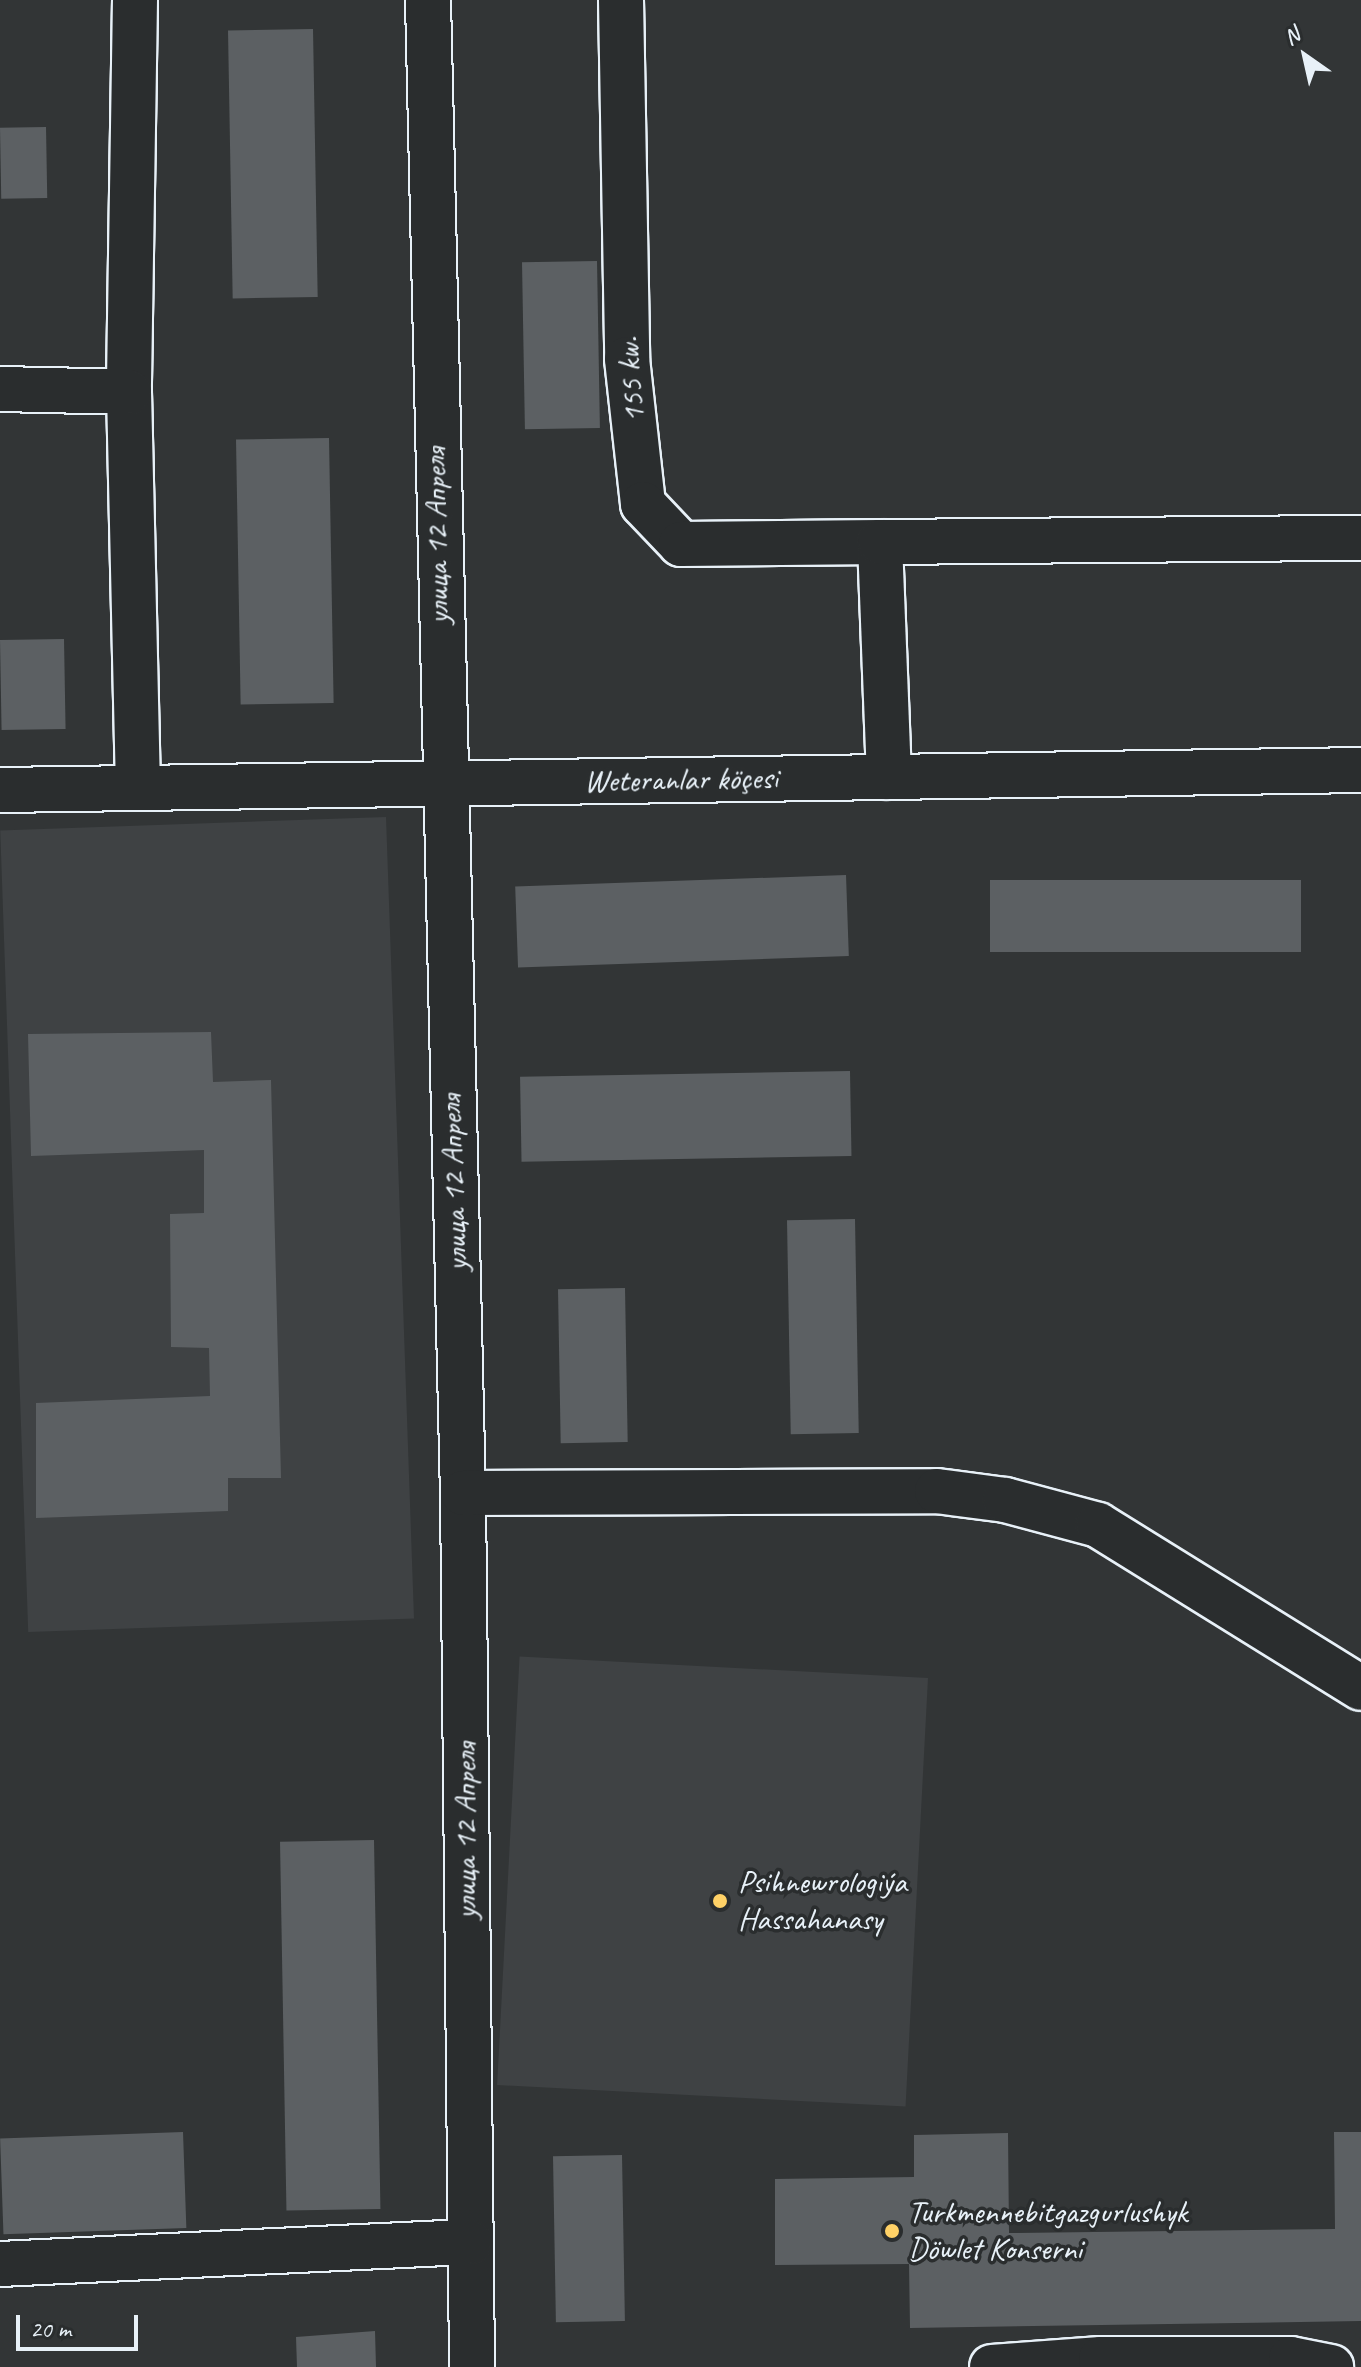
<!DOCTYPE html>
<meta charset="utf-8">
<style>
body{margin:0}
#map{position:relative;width:1361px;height:2367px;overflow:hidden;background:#323536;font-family:Caveat,sans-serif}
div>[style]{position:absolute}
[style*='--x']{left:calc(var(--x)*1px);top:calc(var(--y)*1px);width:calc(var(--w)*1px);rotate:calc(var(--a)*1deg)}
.built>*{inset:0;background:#3f4244;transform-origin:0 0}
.building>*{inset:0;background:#5c6063;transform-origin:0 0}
.roads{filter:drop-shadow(2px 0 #e8f1f8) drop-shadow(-2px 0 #e8f1f8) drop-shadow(0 2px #e8f1f8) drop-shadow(0 -2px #e8f1f8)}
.minor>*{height:44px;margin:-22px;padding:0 22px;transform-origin:22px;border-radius:22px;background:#2a2d2e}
.dots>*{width:22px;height:22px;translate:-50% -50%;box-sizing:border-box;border:4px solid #2a2d2e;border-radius:50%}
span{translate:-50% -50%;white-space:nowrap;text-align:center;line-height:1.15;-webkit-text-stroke:7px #2a2d2e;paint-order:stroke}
.street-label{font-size:32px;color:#e8f1f8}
.poi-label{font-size:32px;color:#e8f1f8}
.left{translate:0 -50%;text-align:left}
.north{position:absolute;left:1265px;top:16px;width:80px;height:80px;-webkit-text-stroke:6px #2a2d2e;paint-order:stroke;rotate:326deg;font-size:22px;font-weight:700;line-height:32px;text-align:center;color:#e8f1f8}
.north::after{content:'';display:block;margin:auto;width:28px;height:36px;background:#e8f1f8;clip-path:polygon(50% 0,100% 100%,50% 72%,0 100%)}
.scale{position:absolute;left:16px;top:2315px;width:122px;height:36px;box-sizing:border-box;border:4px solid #e8f1f8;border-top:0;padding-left:10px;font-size:24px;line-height:28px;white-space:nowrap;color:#e8f1f8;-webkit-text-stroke:6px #2a2d2e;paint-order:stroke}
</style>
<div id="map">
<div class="built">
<i style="left:386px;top:817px;width:802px;height:386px;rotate:88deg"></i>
<i style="left:928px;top:1678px;width:429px;height:409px;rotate:93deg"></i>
</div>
<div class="building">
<i style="left:313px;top:29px;width:268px;height:85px;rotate:89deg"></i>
<i style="left:46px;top:127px;width:71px;height:46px;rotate:89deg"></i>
<i style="left:597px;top:261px;width:167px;height:75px;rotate:89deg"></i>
<i style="left:329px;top:438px;width:265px;height:93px;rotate:89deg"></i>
<i style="left:64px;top:639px;width:90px;height:64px;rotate:89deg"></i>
<i style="left:846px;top:875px;width:81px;height:331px;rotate:88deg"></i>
<i style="left:1301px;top:880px;width:72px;height:311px;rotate:90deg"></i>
<i style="clip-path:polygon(211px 1032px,213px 1082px,271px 1080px,281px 1478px,228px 1478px,228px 1511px,36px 1518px,36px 1403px,210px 1396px,209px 1348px,171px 1347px,170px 1214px,204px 1213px,204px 1150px,31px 1156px,28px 1034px)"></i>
<i style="left:850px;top:1071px;width:85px;height:330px;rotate:89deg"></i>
<i style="left:855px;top:1219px;width:214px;height:68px;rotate:89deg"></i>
<i style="left:625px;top:1288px;width:154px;height:67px;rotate:89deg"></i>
<i style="left:374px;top:1840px;width:369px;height:94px;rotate:89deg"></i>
<i style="left:183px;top:2132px;width:96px;height:183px;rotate:88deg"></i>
<i style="clip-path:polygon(1334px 2132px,1361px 2132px,1361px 2321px,910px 2328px,909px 2264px,775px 2265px,775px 2179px,914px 2177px,914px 2135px,1008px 2133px,1009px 2233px,1335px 2229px)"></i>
<i style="left:622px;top:2155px;width:166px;height:69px;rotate:89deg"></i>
<i style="clip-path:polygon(375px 2331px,376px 2367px,297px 2367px,296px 2337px)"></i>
</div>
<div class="roads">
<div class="minor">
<i style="--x:135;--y:0;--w:392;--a:90.9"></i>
<i style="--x:129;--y:392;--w:396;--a:88.7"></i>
<i style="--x:428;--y:0;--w:1493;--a:88.66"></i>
<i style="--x:463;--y:1493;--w:874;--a:89.41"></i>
<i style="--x:621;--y:0;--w:359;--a:89"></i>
<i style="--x:627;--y:359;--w:146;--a:83.7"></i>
<i style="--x:643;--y:504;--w:55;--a:46.5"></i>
<i style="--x:681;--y:544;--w:199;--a:-0.6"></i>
<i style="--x:0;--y:389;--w:129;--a:1.3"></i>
<i style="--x:889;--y:777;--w:235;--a:-92.2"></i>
<i style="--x:880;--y:542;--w:481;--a:-0.5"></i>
<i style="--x:0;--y:790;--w:1361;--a:-0.84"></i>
<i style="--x:463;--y:1493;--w:474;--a:-0.2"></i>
<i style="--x:937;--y:1491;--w:69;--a:7.5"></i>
<i style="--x:1005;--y:1500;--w:96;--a:15"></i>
<i style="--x:1098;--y:1525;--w:309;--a:31.8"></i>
<i style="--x:0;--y:2264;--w:470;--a:-2.7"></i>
<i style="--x:992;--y:2367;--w:109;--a:-4.2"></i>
<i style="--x:1101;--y:2359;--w:190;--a:0"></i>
<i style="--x:1291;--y:2359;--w:41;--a:11.3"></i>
</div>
</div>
<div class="dots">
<i style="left:720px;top:1901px;background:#ffd166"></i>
<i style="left:892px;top:2231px;background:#ffd166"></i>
</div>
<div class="street-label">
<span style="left:631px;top:380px;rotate:-95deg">155 kw.</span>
<span style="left:437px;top:536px;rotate:-91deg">улица 12 Апреля</span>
<span style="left:681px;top:780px;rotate:-1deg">Weteranlar köçesi</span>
<span style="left:454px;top:1183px;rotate:-92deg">улица 12 Апреля</span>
<span style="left:466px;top:1831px;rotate:-90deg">улица 12 Апреля</span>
</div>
<div class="poi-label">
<span class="left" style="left:738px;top:1901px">Psihnewrologiýa<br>Hassahanasy</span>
<span class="left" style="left:908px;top:2231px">Turkmennebitgazgurlushyk<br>Döwlet Konserni</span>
</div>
<div class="north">N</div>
<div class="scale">20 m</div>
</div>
